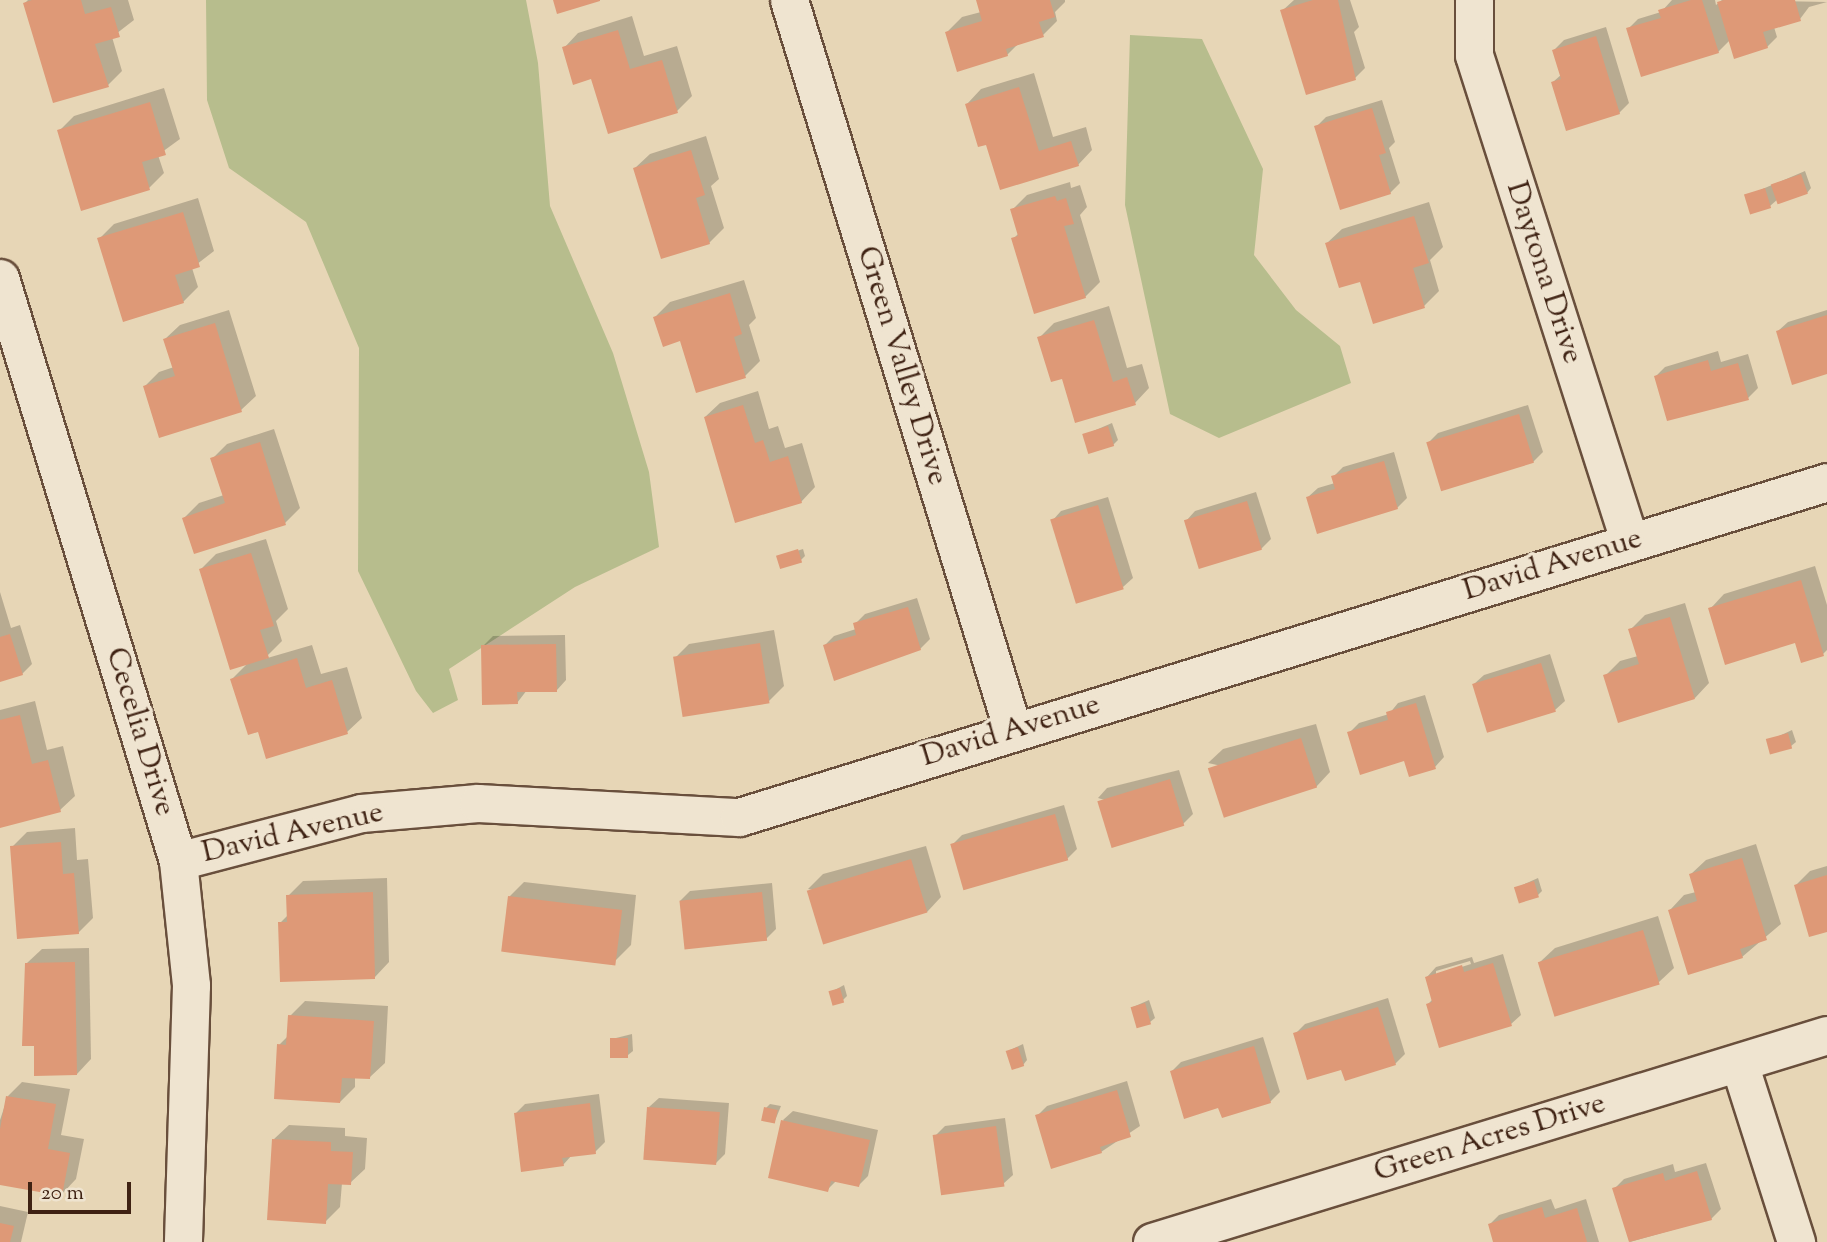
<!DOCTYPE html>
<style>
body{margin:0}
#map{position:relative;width:1827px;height:1242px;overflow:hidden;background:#e7d6b6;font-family:"Sorts Mill Goudy",serif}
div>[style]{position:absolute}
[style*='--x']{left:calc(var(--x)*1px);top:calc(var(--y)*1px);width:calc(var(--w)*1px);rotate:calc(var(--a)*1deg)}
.green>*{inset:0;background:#b7bd8d}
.shadow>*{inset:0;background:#0003}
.building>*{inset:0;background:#de9977;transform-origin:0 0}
.roads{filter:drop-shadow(2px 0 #694f3c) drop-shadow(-2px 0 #694f3c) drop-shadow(0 2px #694f3c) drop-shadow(0 -2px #694f3c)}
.minor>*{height:37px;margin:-18.5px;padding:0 18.5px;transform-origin:18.5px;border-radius:18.5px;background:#efe4d0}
span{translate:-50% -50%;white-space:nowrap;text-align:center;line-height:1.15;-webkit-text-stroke:7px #efe4d0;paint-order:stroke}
.street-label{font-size:30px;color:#3f2213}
.scale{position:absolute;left:28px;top:1182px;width:103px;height:32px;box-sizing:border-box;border:4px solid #3f2213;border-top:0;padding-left:9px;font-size:21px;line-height:24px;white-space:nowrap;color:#3f2213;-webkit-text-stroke:5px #efe4d0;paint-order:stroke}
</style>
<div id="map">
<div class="green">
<i style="clip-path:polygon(206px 0,526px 0,538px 63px,550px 206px,613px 353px,649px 472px,659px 547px,575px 587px,449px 669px,458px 700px,433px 713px,416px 691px,358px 571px,359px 348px,306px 222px,229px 168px,207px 100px)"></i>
<i style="clip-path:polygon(1130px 35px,1202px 39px,1263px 169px,1254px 255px,1296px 310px,1340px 346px,1351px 383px,1219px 438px,1170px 414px,1125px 205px)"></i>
</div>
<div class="shadow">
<i style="clip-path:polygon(28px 0,128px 0,134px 20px,112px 37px,122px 71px,108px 85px,25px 3px)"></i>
<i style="clip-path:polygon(978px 0,1065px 0,1065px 2px,1055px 12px,1057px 21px,1043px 35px,1019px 43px,1007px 55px,947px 32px,962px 17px,981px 12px)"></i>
<i style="clip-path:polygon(1294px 0,1350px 0,1359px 27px,1354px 32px,1365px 68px,1355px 78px,1282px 11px)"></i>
<i style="clip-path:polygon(1672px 0,1715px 0,1716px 5px,1722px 0,1827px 2px,1809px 7px,1800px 19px,1774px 27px,1777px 37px,1767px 47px,1730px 40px,1718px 52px,1628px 29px,1638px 19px,1661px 12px)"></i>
<i style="clip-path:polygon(632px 16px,644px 56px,677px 46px,692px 96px,677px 111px,592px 77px,564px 48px,578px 33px)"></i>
<i style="clip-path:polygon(1606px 27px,1629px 103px,1619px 113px,1553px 82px,1562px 74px,1554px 50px,1564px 40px)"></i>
<i style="clip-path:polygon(1034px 73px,1053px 137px,1086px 127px,1092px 150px,1078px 165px,987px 143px,967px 104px,981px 89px)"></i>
<i style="clip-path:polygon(164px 88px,180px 139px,158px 155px,164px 173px,149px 188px,59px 131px,74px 116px)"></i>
<i style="clip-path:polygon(1382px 100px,1395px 142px,1389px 148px,1400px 183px,1390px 193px,1316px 127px,1326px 117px)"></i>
<i style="clip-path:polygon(706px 136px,719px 179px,711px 186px,724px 228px,709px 243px,635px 168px,650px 154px)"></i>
<i style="clip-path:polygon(1805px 171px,1811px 188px,1807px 193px,1778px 199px,1770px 206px,1746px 196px)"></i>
<i style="clip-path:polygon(1070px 182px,1071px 188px,1080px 185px,1087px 207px,1080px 215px,1100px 282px,1085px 297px,1013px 239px,1019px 233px,1012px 210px,1027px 195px)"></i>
<i style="clip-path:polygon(198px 198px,214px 251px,192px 268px,198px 287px,183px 302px,99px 239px,114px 224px)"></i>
<i style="clip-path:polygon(1429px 202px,1443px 247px,1430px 260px,1439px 291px,1424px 306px,1374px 321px,1361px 280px,1327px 243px,1342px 229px)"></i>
<i style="clip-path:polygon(744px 280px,756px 318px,749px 325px,760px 361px,745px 376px,682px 339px,655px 317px,670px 302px)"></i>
<i style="clip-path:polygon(1109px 306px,1127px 368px,1142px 364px,1149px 388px,1135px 403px,1063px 377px,1039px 338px,1054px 323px)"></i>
<i style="clip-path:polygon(229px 310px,256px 396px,241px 410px,145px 386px,159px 372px,174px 367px,165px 339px,180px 325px)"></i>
<i style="clip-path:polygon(1827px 310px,1827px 370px,1778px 331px,1788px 322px)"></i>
<i style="clip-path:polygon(1718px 351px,1721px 362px,1748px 354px,1758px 388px,1748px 398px,1655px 377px,1665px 367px)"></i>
<i style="clip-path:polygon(758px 391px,769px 429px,778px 426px,785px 448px,802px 443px,815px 487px,801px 502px,705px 417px,720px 403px)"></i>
<i style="clip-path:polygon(1528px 405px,1543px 452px,1533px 462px,1428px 443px,1438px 433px)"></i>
<i style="clip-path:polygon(1112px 423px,1118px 440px,1113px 445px,1084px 435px)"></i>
<i style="clip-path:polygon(274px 429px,300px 508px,285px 523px,184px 518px,199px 503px,224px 495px,212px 459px,227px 444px)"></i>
<i style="clip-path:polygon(1394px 452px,1407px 498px,1397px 508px,1308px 497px,1318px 488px,1335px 483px,1333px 477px,1343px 467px)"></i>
<i style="clip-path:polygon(1256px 492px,1271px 539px,1261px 549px,1186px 521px,1195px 511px)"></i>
<i style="clip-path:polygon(1108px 497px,1133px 578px,1123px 587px,1052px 521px,1061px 511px)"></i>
<i style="clip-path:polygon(266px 539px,288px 609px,276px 621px,282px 641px,264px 659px,312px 645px,321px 674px,347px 667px,362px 718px,347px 732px,259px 730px,232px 679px,250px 661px,201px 569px,216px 554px)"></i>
<i style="clip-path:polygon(803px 549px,805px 556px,801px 560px,778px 557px)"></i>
<i style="clip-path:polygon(1815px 566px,1827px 605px,1827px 650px,1823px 654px,1710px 609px,1724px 594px)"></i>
<i style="clip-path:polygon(0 592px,11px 628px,20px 625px,32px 664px,22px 674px,0 680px)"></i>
<i style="clip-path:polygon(917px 598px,930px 639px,920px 649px,824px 646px,834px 636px,856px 629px,855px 624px,865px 614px)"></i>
<i style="clip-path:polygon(1685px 603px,1709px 683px,1695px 698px,1605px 676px,1620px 661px,1638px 656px,1630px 630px,1645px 615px)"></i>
<i style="clip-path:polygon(774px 630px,784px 686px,769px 701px,674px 659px,689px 644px)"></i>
<i style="clip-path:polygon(565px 635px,566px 680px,557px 690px,527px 690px,517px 703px,483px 646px,493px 636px)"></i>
<i style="clip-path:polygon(1550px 654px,1565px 701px,1555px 710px,1474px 684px,1484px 675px)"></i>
<i style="clip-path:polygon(1425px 695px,1444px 757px,1435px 767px,1349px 733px,1359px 723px,1389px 714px,1398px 703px)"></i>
<i style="clip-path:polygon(35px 701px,47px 750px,63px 746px,75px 796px,60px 810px,0 826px,0 710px)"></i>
<i style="clip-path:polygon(1316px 724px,1330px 772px,1316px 787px,1208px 763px,1223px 749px)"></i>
<i style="clip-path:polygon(1792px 730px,1796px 742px,1791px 746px,1768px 741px)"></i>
<i style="clip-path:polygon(1179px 770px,1193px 814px,1183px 824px,1098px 798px,1107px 788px)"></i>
<i style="clip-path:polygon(1064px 805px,1077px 849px,1067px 859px,952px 845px,962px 835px)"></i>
<i style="clip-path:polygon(75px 828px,77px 860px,88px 859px,93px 918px,78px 933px,12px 847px,27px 832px)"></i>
<i style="clip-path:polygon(1756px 844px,1781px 924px,1742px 957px,1670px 910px,1684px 895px,1696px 892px,1691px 874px,1706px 860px)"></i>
<i style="clip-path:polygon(926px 846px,941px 897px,927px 912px,808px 889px,823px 874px)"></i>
<i style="clip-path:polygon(1827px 866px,1827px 930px,1796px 885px,1810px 871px)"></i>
<i style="clip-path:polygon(387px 878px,389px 962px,375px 977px,280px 923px,289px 914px,288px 896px,303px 881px)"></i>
<i style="clip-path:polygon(1538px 878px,1542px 891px,1538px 895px,1516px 888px)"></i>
<i style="clip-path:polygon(524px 882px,636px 895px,631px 945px,616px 960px,509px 897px)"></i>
<i style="clip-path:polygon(772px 883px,776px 929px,766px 939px,680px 901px,690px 891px)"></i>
<i style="clip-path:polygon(1658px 916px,1674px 968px,1659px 982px,1540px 962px,1555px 948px)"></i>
<i style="clip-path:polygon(89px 948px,91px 1059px,77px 1074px,27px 963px,42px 949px)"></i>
<i style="clip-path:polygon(evenodd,1503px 954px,1521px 1015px,1511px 1024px,1428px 1004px,1433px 999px,1427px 977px,1436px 967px,1472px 957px,1474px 963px,1503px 954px,1470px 961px,1471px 964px,1436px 975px,1436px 971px,1470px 961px)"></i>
<i style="clip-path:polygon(844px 985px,847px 996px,843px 1000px,831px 992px)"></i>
<i style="clip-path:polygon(1388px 998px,1405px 1054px,1395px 1064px,1342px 1068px,1295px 1034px,1305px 1024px)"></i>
<i style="clip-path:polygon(1149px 1000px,1155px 1018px,1150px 1022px,1133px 1007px)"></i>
<i style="clip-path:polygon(305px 1001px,388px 1006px,385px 1063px,370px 1077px,355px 1077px,355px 1087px,340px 1102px,279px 1045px,289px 1035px,290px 1016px)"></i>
<i style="clip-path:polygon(632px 1034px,633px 1051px,628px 1055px,612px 1039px)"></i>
<i style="clip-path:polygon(1263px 1037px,1280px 1092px,1270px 1102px,1172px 1071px,1181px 1062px)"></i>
<i style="clip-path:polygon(1023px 1044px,1027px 1060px,1023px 1065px,1008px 1051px)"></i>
<i style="clip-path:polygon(1127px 1081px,1140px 1126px,1101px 1152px,1037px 1116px,1047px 1106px)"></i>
<i style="clip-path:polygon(22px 1082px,70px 1089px,61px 1135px,84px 1139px,76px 1179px,62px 1194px,0 1183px,0 1120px,8px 1096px)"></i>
<i style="clip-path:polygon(599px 1094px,605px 1142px,595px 1152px,572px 1155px,563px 1165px,515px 1114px,525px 1104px)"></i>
<i style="clip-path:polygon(659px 1098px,729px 1103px,725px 1154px,715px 1164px,649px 1107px)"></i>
<i style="clip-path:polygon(770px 1104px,781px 1106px,774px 1123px,766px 1108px)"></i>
<i style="clip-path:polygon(793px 1111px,878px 1130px,868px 1176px,858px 1186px,837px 1180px,827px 1190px,783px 1120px)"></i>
<i style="clip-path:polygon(1005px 1118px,1013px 1175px,1003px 1184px,935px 1136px,945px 1126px)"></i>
<i style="clip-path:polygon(289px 1125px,345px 1128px,345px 1136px,367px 1138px,365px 1169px,350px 1183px,342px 1183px,340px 1207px,325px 1222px,274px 1139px)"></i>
<i style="clip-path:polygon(1706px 1163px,1721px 1209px,1711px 1219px,1630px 1242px,1614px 1189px,1624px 1179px,1673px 1164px,1675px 1172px)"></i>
<i style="clip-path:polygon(1551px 1199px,1555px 1209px,1586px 1199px,1599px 1242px,1495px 1242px,1490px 1224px,1499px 1215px)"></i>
<i style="clip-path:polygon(0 1206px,28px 1212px,21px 1242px,0 1242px)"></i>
</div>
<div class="building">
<i style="clip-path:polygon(32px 0,81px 0,85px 14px,111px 7px,120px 37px,95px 44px,109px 87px,53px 103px,23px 3px)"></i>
<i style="clip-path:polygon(553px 0,600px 0,600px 1px,557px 14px)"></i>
<i style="clip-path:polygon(976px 0,1050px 0,1055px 17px,1039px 22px,1044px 37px,1006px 49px,1008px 56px,957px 72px,945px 32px,982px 21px)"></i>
<i style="clip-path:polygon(1313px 0,1338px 0,1356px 80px,1306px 95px,1280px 10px)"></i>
<i style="clip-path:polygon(1691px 0,1702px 0,1719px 53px,1641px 77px,1626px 28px,1661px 18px,1658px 10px)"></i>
<i style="clip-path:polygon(1724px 0,1795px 0,1801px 21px,1763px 32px,1768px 48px,1734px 59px,1717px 2px)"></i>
<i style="clip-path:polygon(618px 30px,630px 69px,662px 60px,678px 113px,608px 134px,591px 79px,573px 85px,562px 47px)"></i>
<i style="clip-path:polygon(1596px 36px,1620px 114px,1566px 131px,1551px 82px,1561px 79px,1552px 50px)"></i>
<i style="clip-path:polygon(1019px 87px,1039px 151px,1071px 141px,1079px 166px,1000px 190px,986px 145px,978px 147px,965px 104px)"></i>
<i style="clip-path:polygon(150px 102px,166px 155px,142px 162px,150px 190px,81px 211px,57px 130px)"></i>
<i style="clip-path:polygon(1372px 108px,1386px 153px,1379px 155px,1391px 194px,1340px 210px,1314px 126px)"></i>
<i style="clip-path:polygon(691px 150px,705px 195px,696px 198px,710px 244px,661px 259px,633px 168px)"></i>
<i style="left:1801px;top:174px;width:21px;height:32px;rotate:71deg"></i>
<i style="left:1765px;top:188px;width:21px;height:22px;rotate:73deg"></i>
<i style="clip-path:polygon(1055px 196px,1057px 201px,1066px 198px,1074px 224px,1064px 226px,1086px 298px,1034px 314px,1011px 238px,1018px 236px,1010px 209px)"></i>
<i style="clip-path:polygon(183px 212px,200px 267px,175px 275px,184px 303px,123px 322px,97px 238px)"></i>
<i style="clip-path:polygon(1414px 216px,1429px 263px,1413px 268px,1425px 308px,1373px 324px,1360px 282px,1339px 288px,1325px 243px)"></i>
<i style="clip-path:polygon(730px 293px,742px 334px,734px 337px,746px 378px,696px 393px,680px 341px,663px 347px,653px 317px)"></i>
<i style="clip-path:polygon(1827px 315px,1827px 374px,1792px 385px,1776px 331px)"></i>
<i style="clip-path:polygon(1094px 320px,1113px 382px,1127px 377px,1136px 405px,1075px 423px,1062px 379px,1051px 382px,1037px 337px)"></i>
<i style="clip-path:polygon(215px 323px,242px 412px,159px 438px,143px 386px,175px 376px,163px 339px)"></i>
<i style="clip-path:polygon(1708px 360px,1711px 371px,1738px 363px,1749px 400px,1667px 421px,1654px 376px)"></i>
<i style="clip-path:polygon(743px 405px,755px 443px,763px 440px,770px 462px,788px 456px,802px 503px,735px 523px,704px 417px)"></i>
<i style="left:1519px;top:414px;width:51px;height:97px;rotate:73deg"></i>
<i style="left:1108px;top:426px;width:21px;height:27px;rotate:73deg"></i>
<i style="clip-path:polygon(260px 442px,286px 525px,194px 554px,182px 518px,225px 503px,210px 458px)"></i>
<i style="clip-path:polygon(1384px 461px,1398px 509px,1317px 534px,1306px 497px,1335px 489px,1331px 476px)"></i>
<i style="left:1247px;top:501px;width:51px;height:66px;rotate:73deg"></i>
<i style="left:1098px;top:505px;width:88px;height:50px;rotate:73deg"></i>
<i style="left:798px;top:549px;width:14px;height:23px;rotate:73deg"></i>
<i style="clip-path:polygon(251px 553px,274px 626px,260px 630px,269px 658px,230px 670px,199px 569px)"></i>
<i style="clip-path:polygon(1801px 580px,1824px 656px,1801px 663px,1795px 643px,1725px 665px,1708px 608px)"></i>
<i style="clip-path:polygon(908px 607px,921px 650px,834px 681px,823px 645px,856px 635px,853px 623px)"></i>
<i style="clip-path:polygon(1670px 617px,1695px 699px,1618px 723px,1603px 675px,1639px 664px,1628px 629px)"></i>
<i style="clip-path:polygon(10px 634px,23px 675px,0 682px,0 637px)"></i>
<i style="left:760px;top:643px;width:61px;height:88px;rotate:81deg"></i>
<i style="clip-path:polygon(556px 644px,557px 692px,517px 692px,518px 704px,482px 705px,481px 645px)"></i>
<i style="clip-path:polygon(297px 658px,306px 688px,332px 680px,348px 734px,266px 759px,258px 732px,248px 735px,230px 679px)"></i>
<i style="left:1541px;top:663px;width:51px;height:72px;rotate:73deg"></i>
<i style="clip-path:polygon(1416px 703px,1436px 769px,1409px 777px,1404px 761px,1360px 775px,1347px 732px,1388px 720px,1386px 712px)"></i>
<i style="clip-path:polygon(20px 715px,32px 764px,48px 760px,61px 812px,0 828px,0 720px)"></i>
<i style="left:1788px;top:733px;width:16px;height:23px;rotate:75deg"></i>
<i style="left:1301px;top:738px;width:52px;height:98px;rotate:72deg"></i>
<i style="left:1170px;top:779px;width:49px;height:76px;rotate:73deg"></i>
<i style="left:1055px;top:814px;width:48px;height:109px;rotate:74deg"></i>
<i style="clip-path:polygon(61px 842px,63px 874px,74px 873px,79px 934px,17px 939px,10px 846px)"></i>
<i style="clip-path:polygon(1742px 858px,1767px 940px,1740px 949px,1743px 958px,1688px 975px,1668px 910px,1697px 901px,1689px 874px)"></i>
<i style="left:911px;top:859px;width:56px;height:109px;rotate:73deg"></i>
<i style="clip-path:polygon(1827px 875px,1827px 932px,1809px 937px,1794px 885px)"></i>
<i style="left:1534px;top:881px;width:17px;height:21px;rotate:73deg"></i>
<i style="clip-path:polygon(373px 892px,375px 979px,280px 982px,278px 922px,287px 922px,286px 895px)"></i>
<i style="left:762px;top:892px;width:49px;height:83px;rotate:84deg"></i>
<i style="left:508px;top:896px;width:115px;height:56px;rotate:7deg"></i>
<i style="left:1643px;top:930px;width:57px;height:110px;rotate:73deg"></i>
<i style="clip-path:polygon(75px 962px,77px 1075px,34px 1076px,34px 1046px,22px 1046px,25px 963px)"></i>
<i style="clip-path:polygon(1493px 963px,1512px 1026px,1439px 1048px,1426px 1004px,1432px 1002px,1425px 977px,1462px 965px,1464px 972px)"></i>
<i style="left:840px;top:988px;width:15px;height:12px;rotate:74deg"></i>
<i style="left:1145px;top:1003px;width:22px;height:15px;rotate:74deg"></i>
<i style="clip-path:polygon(1378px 1007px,1396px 1065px,1345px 1081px,1341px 1070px,1307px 1080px,1293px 1033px)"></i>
<i style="clip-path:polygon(288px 1015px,374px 1021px,370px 1079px,342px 1078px,340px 1103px,274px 1099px,277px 1044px,286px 1045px)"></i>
<i style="left:610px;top:1038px;width:18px;height:20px"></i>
<i style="clip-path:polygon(1254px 1046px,1271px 1103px,1222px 1118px,1218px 1108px,1184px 1119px,1170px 1071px)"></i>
<i style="left:1018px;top:1047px;width:20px;height:13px;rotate:72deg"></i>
<i style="clip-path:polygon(1117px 1090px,1131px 1137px,1100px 1147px,1102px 1153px,1051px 1169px,1035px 1115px)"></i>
<i style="clip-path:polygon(6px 1096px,56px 1104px,48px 1149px,70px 1153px,62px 1196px,0 1185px,0 1129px)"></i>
<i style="clip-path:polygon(590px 1103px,596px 1154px,562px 1158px,564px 1166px,521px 1172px,514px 1113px)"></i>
<i style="left:647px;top:1107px;width:73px;height:53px;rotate:4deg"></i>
<i style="left:764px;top:1107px;width:14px;height:14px;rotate:12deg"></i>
<i style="clip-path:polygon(781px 1120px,870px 1140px,859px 1187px,831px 1181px,828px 1192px,768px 1178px)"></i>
<i style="left:996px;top:1126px;width:61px;height:64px;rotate:82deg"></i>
<i style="clip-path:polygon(272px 1139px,331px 1142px,331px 1151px,353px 1152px,351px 1185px,328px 1184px,326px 1224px,267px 1220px)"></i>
<i style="clip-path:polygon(1697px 1171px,1712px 1220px,1629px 1242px,1612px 1188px,1663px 1173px,1665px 1181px)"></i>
<i style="clip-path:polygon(1542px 1207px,1545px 1218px,1577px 1208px,1587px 1242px,1493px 1242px,1488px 1224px)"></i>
<i style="clip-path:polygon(0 1223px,14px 1226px,10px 1242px,0 1242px)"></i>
</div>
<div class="roads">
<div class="minor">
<i style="--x:789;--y:0;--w:765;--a:72.96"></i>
<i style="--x:1474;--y:0;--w:55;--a:90"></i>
<i style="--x:1474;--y:55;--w:512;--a:72.27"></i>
<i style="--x:0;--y:278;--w:610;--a:73.02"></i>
<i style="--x:178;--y:861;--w:125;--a:84"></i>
<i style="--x:191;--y:985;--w:257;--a:91.8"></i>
<i style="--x:178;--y:861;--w:189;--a:-14.7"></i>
<i style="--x:361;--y:813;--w:117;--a:-4.9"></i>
<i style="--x:478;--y:803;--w:261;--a:3.1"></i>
<i style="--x:739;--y:817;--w:1138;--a:-17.11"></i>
<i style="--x:1739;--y:1063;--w:188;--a:72.3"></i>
<i style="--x:1152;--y:1242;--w:706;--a:-17.05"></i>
</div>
</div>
<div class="street-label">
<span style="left:1543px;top:273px;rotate:72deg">Daytona Drive</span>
<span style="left:901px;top:366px;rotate:73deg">Green Valley Drive</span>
<span style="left:1553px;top:566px;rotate:-17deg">David Avenue</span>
<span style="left:139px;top:732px;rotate:73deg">Cecelia Drive</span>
<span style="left:1011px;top:732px;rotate:-17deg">David Avenue</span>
<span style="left:293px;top:834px;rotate:-13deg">David Avenue</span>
<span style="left:1490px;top:1139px;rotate:-17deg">Green Acres Drive</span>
</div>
<div class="scale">20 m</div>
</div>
